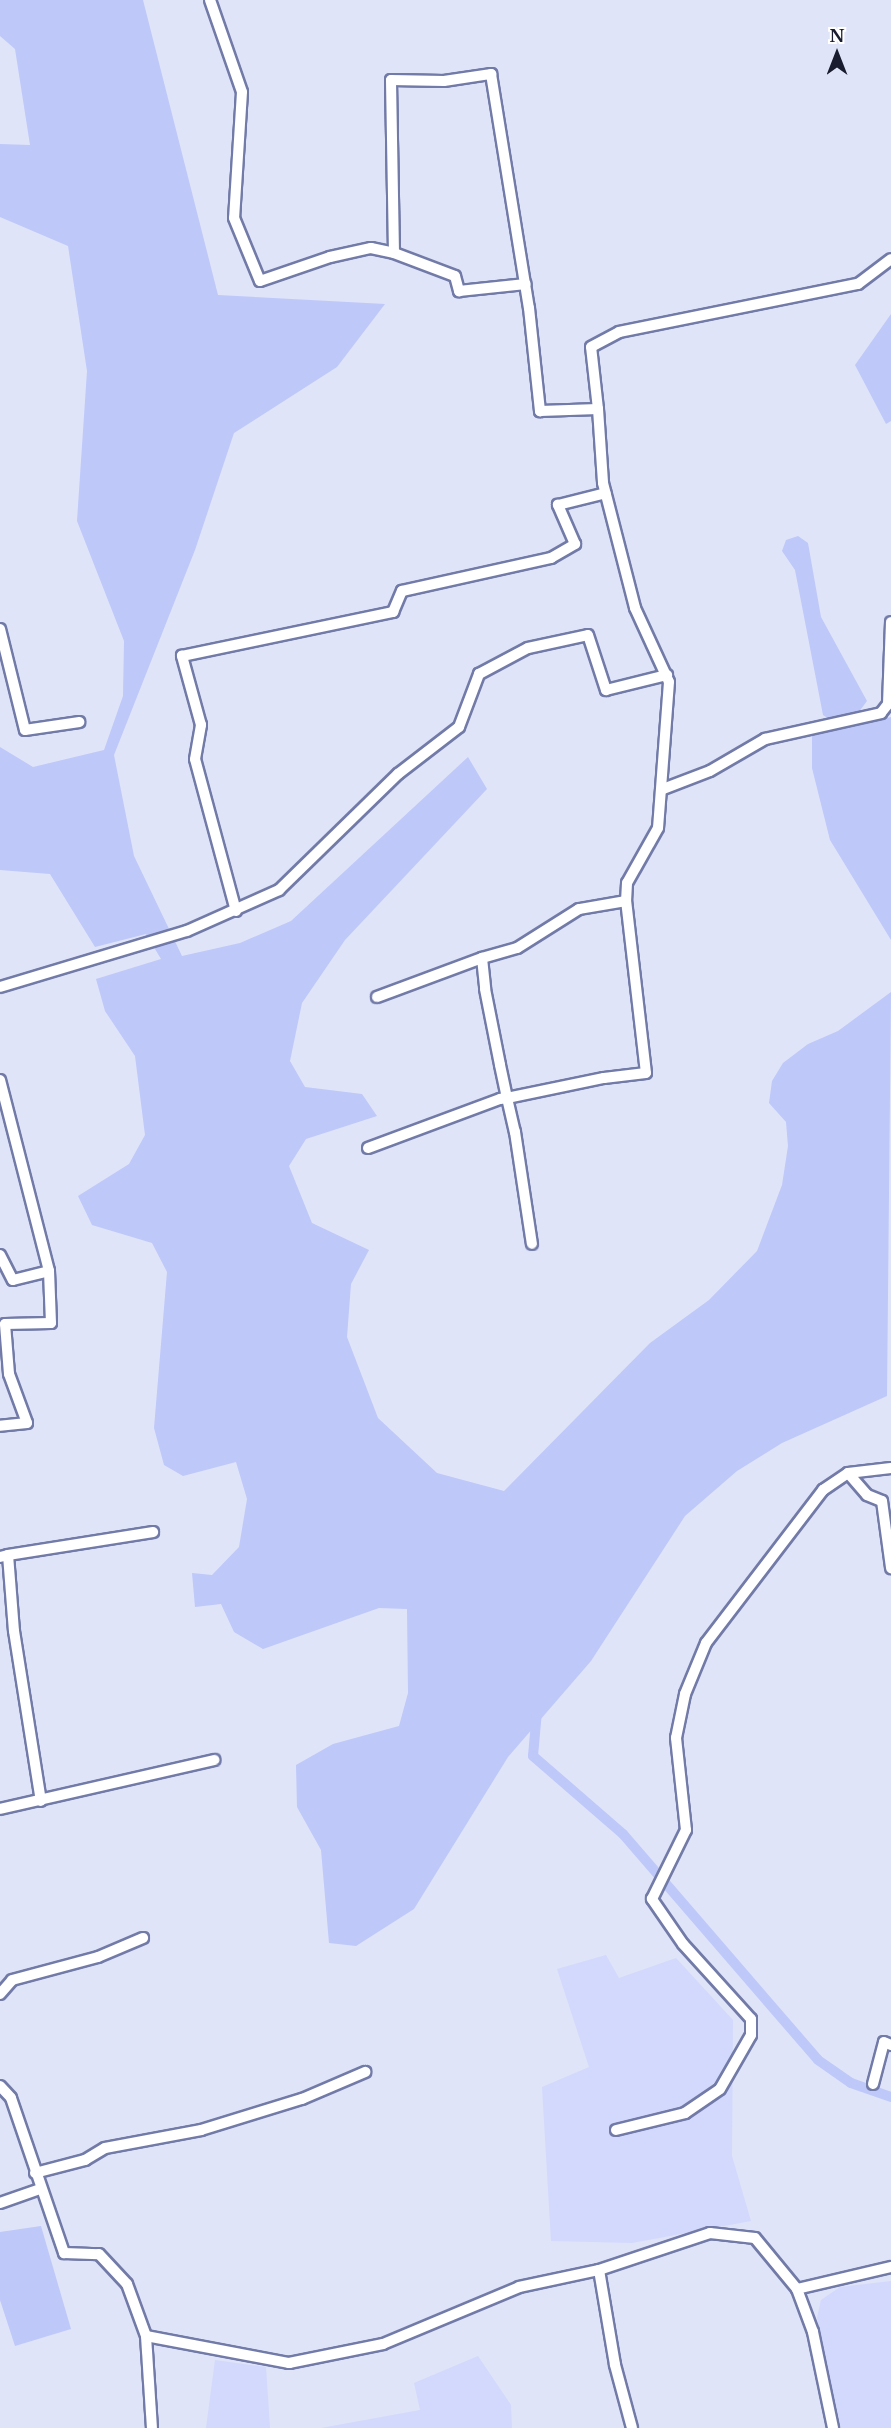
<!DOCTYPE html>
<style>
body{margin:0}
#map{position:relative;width:891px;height:2428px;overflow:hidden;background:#dfe4f8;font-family:"Libre Baskerville",serif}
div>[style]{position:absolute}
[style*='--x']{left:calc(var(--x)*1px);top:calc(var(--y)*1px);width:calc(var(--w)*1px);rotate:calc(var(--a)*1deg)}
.built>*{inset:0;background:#d2d9fc}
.water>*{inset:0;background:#bec8f9}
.canal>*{height:10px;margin:-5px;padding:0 5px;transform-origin:5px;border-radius:5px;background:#bec8f9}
.roads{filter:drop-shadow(2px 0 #727ba8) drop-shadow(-2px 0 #727ba8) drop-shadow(0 2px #727ba8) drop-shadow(0 -2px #727ba8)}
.minor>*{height:10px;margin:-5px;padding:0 5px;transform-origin:5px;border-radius:5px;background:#fff}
span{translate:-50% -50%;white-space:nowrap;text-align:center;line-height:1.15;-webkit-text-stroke:4.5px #fff;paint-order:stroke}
.north{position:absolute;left:807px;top:24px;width:60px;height:60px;-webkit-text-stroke:4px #fff;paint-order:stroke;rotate:0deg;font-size:16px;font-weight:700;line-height:24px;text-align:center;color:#191c2e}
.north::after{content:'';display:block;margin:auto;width:21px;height:27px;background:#191c2e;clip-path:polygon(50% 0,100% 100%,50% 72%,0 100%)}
</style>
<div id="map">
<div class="built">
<i style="clip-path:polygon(606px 1955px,619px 1978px,676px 1958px,733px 2020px,732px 2156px,751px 2221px,632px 2243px,551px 2241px,542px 2087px,589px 2067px,557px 1969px)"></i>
<i style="clip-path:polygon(891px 2281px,891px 2428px,841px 2428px,817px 2318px,821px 2300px,840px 2287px)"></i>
<i style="clip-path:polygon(478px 2356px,511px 2405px,512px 2428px,321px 2428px,420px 2410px,414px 2383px)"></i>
<i style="clip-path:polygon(215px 2360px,266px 2367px,270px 2428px,206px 2428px)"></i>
</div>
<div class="water">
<i style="clip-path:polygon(0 0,143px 0,218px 295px,385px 304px,337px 367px,234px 433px,195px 550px,114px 755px,134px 856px,182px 956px,240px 943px,291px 921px,468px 757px,487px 789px,345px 940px,302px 1003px,290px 1061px,305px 1087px,362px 1094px,377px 1116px,306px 1139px,289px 1166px,312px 1223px,369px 1250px,351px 1284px,347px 1337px,378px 1418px,437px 1473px,504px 1491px,650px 1343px,709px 1300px,757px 1251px,782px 1185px,788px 1146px,786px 1122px,769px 1103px,772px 1081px,783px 1063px,808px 1044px,838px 1031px,891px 992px,887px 1396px,782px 1443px,737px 1471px,685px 1516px,591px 1661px,508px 1757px,414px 1909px,356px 1946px,329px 1943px,321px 1850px,297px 1807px,296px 1765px,333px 1744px,399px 1726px,408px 1693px,407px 1609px,379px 1608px,263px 1649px,234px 1632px,221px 1604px,195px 1607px,192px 1573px,212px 1575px,239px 1547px,247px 1499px,236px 1462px,183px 1476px,164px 1465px,154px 1428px,167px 1272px,152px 1243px,92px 1225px,78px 1196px,129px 1164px,145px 1135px,135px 1056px,105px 1011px,96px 979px,161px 959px,146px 934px,95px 947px,50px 874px,0 870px,0 747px,33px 767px,104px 750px,123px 696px,124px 641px,77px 521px,87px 371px,68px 246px,0 217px,0 144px,30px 145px,15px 49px,0 36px)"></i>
<i style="clip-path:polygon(891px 314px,891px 421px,886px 424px,855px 365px)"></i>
<i style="clip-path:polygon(798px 536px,808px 543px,821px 617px,867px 701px,858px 713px,832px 721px,823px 715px,795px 570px,782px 551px,786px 540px)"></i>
<i style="clip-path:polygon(891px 717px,891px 940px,830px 840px,812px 768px,812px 736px)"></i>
<i style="clip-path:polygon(41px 2226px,71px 2329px,15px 2346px,0 2300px,0 2232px)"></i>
</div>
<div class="canal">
<i style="--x:537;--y:1711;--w:45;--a:95.1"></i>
<i style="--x:533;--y:1756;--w:119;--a:40.9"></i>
<i style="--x:623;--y:1834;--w:298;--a:49.2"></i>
<i style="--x:818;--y:2060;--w:40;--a:34.9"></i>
<i style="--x:851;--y:2083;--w:42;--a:19.3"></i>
</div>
<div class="roads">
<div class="minor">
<i style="--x:210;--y:0;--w:97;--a:70.8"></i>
<i style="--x:242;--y:92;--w:126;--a:93.6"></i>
<i style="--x:234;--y:218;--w:68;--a:67.6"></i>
<i style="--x:260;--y:281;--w:74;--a:-18.9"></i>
<i style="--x:330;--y:257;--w:42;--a:-12.4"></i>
<i style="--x:371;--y:248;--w:24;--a:12"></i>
<i style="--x:394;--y:253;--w:173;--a:-91"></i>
<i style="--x:391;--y:80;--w:53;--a:1.1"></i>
<i style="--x:444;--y:81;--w:48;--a:-8.5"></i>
<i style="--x:491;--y:74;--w:237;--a:80.8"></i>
<i style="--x:529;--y:308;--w:104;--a:83.9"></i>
<i style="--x:540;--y:411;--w:58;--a:-2"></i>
<i style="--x:598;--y:409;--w:74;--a:86.1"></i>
<i style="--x:603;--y:483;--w:129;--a:75.6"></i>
<i style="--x:635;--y:608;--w:81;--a:65.3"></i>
<i style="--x:669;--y:682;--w:146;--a:94.3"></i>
<i style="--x:658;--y:828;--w:63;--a:119.4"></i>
<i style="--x:627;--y:883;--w:18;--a:93"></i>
<i style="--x:394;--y:253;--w:65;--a:20.7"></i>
<i style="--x:455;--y:276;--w:16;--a:75"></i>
<i style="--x:459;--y:291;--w:67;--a:-6"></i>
<i style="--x:598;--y:409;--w:62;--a:-96.4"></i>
<i style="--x:591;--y:347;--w:32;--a:-28"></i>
<i style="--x:619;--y:332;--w:244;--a:-11.4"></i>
<i style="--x:858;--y:284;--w:41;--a:-37.1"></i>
<i style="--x:0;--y:629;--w:104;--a:76.1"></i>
<i style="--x:25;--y:730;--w:55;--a:-8.4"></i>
<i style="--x:663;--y:789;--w:50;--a:-21"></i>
<i style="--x:710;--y:771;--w:64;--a:-30.2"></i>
<i style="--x:765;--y:739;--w:119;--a:-12.6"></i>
<i style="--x:881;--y:713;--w:11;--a:-52"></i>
<i style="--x:888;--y:704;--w:82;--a:-87.9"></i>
<i style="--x:236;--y:911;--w:157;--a:-105.1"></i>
<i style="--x:195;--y:759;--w:35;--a:-80"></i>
<i style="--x:201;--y:725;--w:72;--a:-105.4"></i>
<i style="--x:182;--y:656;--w:216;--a:-11.8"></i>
<i style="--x:393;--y:612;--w:23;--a:-67"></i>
<i style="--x:402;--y:591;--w:153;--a:-12.5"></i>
<i style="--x:551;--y:558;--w:28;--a:-30"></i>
<i style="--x:575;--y:544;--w:43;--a:-113.6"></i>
<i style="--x:558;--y:505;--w:49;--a:-14"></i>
<i style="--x:0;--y:987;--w:195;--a:-16.7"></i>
<i style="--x:187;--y:931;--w:101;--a:-24"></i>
<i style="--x:279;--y:890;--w:166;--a:-44.3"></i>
<i style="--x:398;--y:774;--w:77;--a:-37.6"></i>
<i style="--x:459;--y:727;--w:57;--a:-69.3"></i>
<i style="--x:479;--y:674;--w:55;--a:-28"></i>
<i style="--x:528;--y:648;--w:61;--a:-12.2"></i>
<i style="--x:588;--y:635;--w:58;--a:71.9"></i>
<i style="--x:606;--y:690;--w:63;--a:-13.8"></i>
<i style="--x:377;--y:997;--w:112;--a:-20.4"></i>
<i style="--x:0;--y:1080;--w:197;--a:75.6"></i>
<i style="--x:368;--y:1148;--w:141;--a:-20.4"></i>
<i style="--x:500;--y:1099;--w:7;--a:-8"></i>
<i style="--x:507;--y:1098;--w:99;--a:-11.7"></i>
<i style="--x:604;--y:1078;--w:42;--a:-6.8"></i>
<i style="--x:646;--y:1073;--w:173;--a:-96.6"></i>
<i style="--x:626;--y:901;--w:48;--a:170.3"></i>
<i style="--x:579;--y:909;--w:73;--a:147.8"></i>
<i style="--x:517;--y:948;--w:36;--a:164"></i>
<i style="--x:482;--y:958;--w:31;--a:84"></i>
<i style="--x:485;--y:989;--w:77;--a:78.8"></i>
<i style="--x:500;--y:1065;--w:34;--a:78"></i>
<i style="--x:507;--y:1098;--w:35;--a:77"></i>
<i style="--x:515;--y:1132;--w:113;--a:81.4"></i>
<i style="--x:0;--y:1255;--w:28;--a:63"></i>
<i style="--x:13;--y:1280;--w:37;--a:-14"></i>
<i style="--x:49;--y:1271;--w:52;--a:87.8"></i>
<i style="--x:51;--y:1323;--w:46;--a:178.8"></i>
<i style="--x:5;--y:1324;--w:50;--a:85.4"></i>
<i style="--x:9;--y:1374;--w:52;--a:69.8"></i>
<i style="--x:27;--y:1423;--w:27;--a:174"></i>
<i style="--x:848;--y:1473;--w:29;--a:49"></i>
<i style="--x:867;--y:1495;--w:16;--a:22"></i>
<i style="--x:882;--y:1501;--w:68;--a:82.3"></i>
<i style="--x:8;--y:1555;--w:147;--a:-9"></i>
<i style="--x:0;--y:1557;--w:8;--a:-14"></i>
<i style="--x:8;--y:1555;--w:76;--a:85.5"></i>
<i style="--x:14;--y:1631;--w:172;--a:81"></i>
<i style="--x:0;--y:1809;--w:220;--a:-12.9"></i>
<i style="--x:0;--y:1994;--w:18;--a:-49"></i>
<i style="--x:12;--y:1980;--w:89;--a:-15"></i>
<i style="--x:98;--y:1957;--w:49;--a:-22.9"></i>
<i style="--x:873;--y:2084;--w:43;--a:-75.3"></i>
<i style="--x:884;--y:2042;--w:8;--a:23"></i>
<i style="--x:0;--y:2086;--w:16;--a:47"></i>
<i style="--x:11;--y:2098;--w:164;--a:71.1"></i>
<i style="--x:64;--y:2253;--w:35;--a:2"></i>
<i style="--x:99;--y:2254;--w:41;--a:47"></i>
<i style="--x:127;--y:2284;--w:55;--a:69.9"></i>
<i style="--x:146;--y:2336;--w:146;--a:10.7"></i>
<i style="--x:289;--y:2363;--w:96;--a:-11.4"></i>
<i style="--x:383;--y:2344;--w:147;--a:-22.7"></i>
<i style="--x:519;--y:2287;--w:82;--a:-12"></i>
<i style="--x:599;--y:2270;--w:96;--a:80.4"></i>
<i style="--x:615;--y:2365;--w:65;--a:74.9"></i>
<i style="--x:616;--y:2130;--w:71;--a:-13.8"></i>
<i style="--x:685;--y:2113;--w:42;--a:-34.4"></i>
<i style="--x:720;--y:2089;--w:62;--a:-60.1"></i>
<i style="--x:751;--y:2035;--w:16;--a:-90"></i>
<i style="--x:751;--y:2019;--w:101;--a:-132.2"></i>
<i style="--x:683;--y:1944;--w:55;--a:-124.6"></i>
<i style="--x:652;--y:1899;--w:77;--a:-63.8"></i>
<i style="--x:686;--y:1830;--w:93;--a:-96.2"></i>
<i style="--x:676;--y:1738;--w:45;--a:-78.4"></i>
<i style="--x:685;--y:1694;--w:55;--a:-67.6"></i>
<i style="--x:706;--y:1643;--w:193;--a:-52.6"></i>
<i style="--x:823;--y:1490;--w:30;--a:-34"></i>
<i style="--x:848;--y:1473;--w:43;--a:-6.6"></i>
<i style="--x:35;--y:2173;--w:52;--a:-14.6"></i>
<i style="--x:85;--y:2160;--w:23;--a:-31"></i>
<i style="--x:105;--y:2148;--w:98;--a:-10.6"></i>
<i style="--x:201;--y:2130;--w:106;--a:-17.1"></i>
<i style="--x:302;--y:2099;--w:69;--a:-23.2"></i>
<i style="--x:0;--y:2203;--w:42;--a:-19.3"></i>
<i style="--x:599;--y:2270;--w:117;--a:-18.4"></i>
<i style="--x:710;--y:2233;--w:45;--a:6.3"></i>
<i style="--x:755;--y:2238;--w:66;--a:50.5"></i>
<i style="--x:797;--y:2289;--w:46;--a:69.6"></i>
<i style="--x:813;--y:2332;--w:98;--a:78.2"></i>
<i style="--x:797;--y:2289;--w:97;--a:-13.2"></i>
<i style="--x:146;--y:2336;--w:92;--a:86.3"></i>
</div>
</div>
<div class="north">N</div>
</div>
